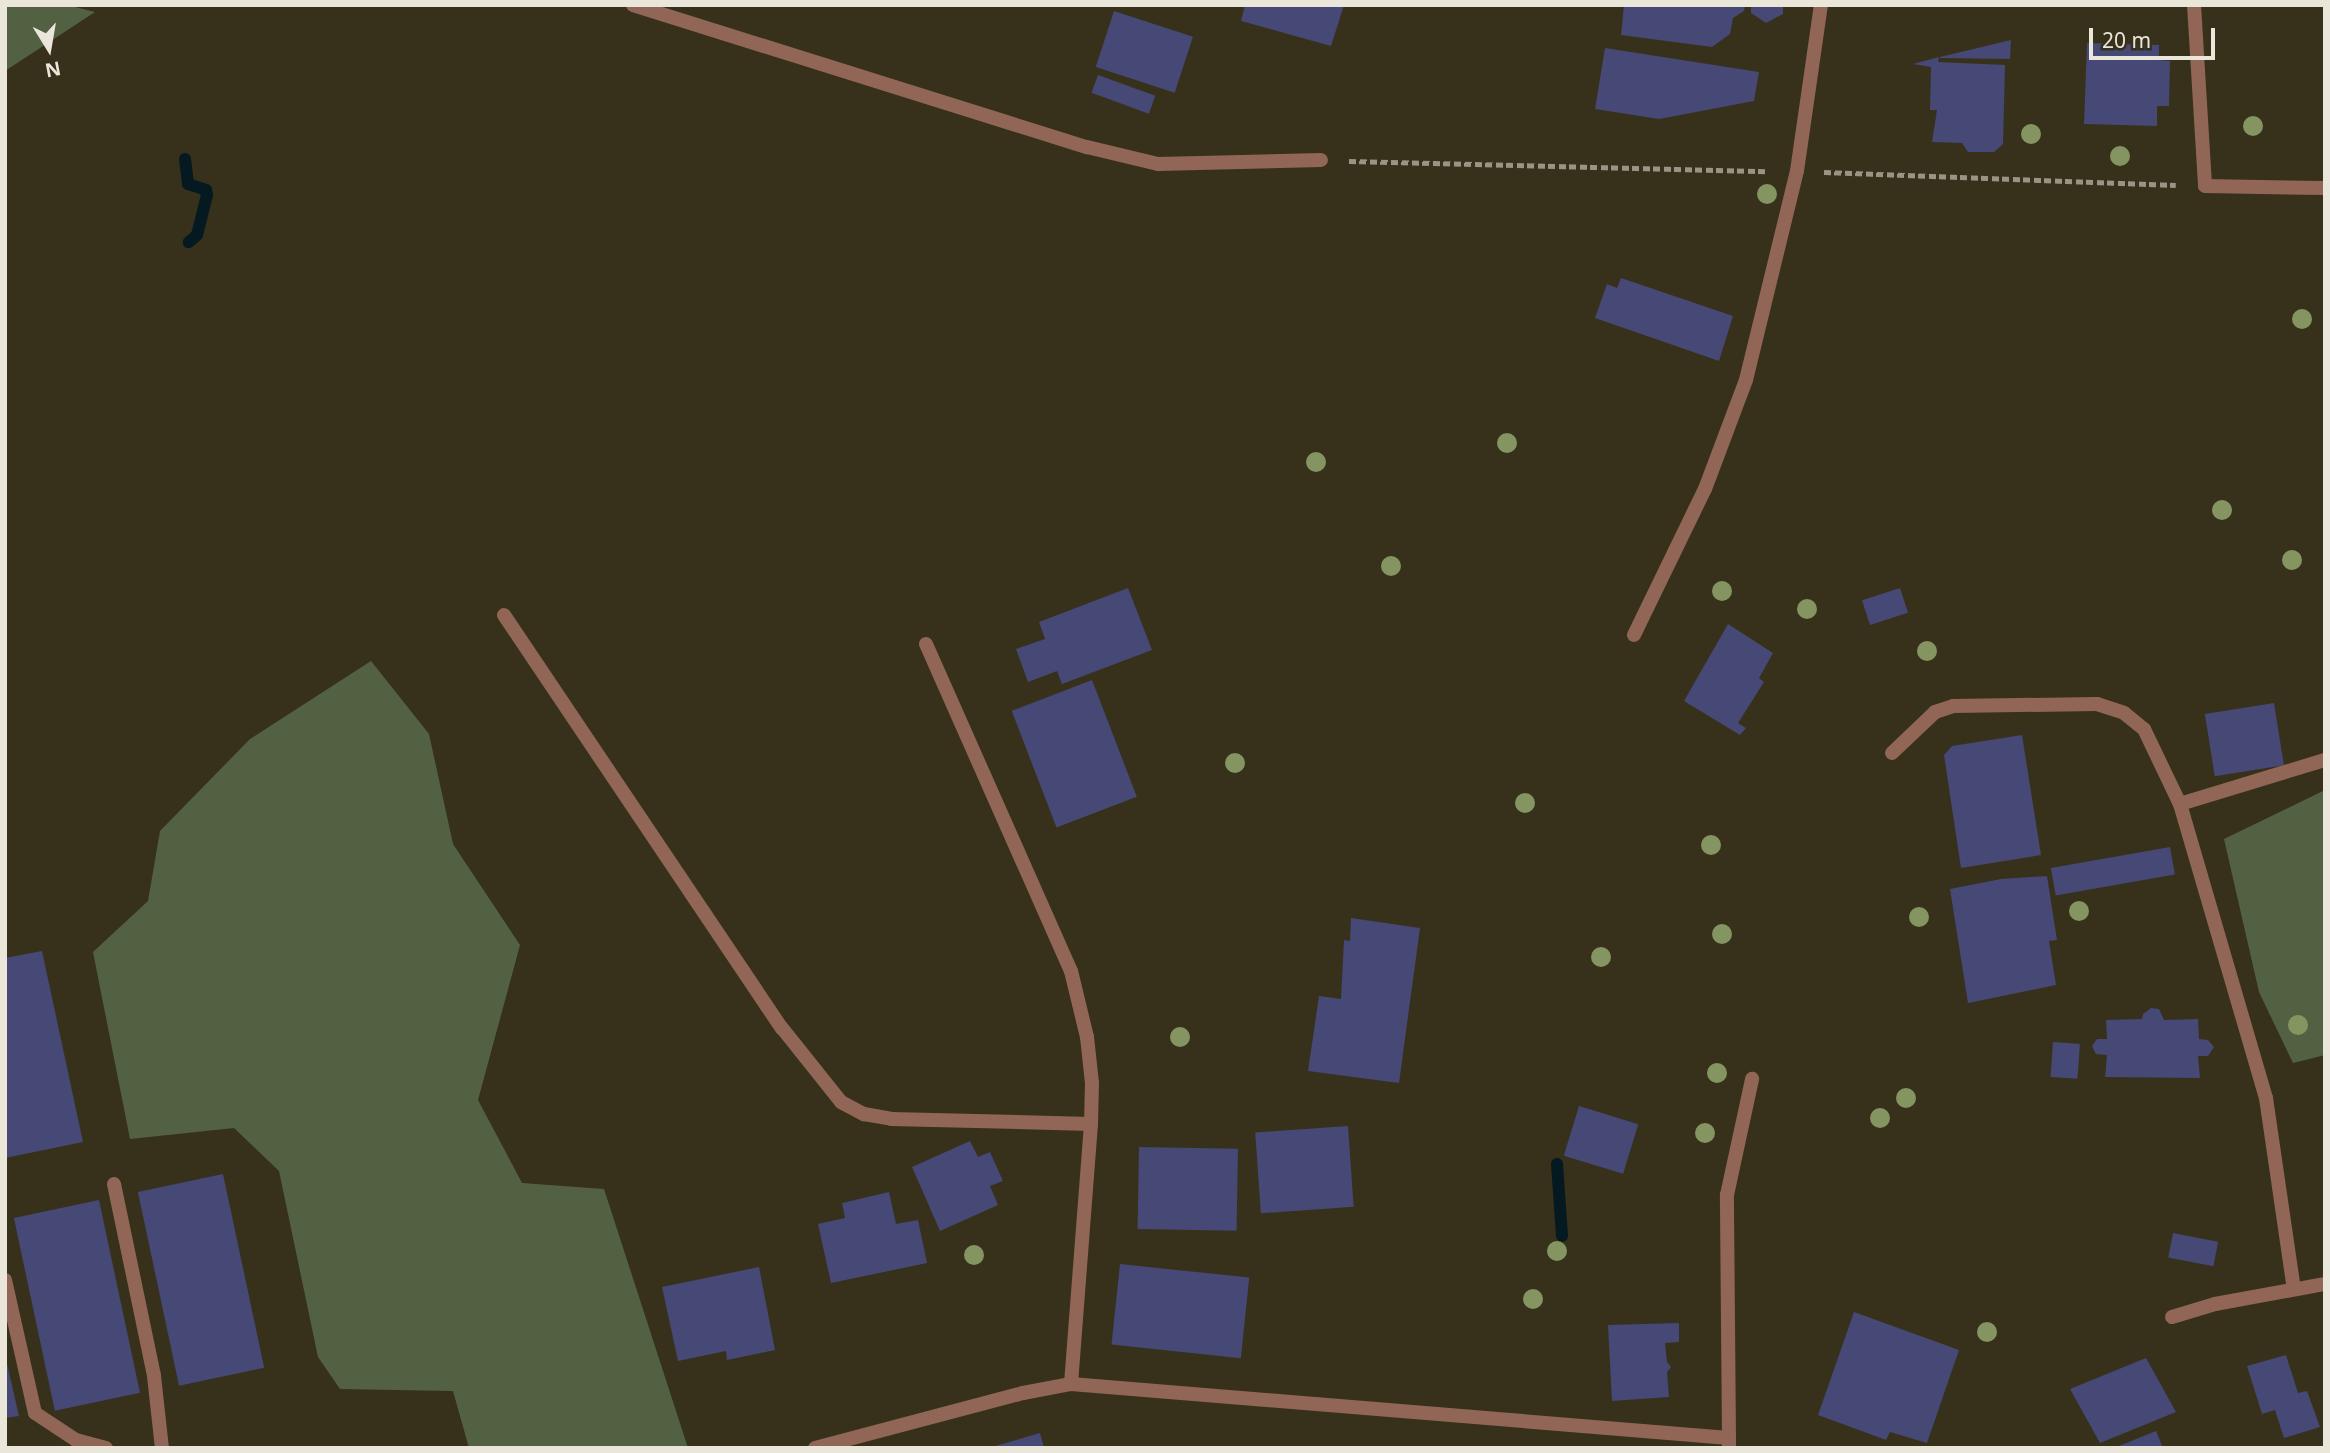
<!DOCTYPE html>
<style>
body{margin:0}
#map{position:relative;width:2330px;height:1453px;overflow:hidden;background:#37311b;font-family:"Noto Sans",sans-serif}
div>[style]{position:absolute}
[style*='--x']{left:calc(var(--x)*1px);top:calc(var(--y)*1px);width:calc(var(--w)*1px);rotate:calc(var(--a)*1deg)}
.green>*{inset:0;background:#536143}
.stream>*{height:12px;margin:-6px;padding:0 6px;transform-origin:6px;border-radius:6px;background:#051a20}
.building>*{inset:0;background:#464876;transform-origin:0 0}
.path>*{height:4.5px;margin-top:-2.25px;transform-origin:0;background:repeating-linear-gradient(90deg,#999483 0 7px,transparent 0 10.5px)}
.service>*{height:14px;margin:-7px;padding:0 7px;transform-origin:7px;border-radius:7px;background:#916657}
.minor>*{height:14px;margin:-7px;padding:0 7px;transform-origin:7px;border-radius:7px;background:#916657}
.trees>*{width:20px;height:20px;margin:-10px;border-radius:50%;background:#849561}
span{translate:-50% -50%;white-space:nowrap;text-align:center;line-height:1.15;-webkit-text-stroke:7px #37311b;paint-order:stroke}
.frame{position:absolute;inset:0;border:7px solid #eae6d9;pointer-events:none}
.north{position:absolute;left:14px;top:14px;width:70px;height:70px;-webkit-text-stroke:5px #37311b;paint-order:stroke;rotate:169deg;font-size:19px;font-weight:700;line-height:28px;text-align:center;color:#eae6d9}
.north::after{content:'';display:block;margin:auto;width:24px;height:32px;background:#eae6d9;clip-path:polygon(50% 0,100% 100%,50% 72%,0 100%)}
.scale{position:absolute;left:2089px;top:28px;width:126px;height:32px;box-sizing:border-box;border:4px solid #eae6d9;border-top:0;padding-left:9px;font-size:21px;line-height:24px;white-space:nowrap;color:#eae6d9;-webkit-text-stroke:5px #37311b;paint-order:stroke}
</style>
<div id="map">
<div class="green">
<i style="clip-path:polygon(5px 5px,67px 5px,95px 12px,5px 71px)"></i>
<i style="clip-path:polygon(371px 661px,429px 734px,453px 844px,520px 945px,478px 1100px,522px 1183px,604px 1189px,688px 1448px,469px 1448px,453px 1391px,340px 1389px,318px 1357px,279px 1171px,234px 1128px,130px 1139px,93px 952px,148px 901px,160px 831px,250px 739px)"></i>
<i style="clip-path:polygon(2325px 790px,2325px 1055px,2293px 1063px,2259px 992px,2224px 839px)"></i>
</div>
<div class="stream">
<i style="--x:185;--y:159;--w:25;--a:83"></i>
<i style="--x:188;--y:184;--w:19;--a:18"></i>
<i style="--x:206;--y:190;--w:5;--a:79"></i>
<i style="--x:207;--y:195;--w:41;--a:104"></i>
<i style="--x:197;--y:235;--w:11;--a:139"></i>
<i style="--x:1557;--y:1164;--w:72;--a:86"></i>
</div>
<div class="building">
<i style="clip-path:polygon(1245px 5px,1344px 5px,1331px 46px,1241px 21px)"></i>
<i style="clip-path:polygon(1624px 5px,1745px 5px,1744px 11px,1733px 18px,1730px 34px,1712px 47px,1621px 35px)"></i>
<i style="clip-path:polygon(1751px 5px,1783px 5px,1783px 14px,1766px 23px,1751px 13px)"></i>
<i style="left:1114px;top:11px;width:83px;height:59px;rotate:18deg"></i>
<i style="clip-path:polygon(2011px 40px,2010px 59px,1940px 58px,1940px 57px)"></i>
<i style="clip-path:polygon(2087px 43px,2159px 45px,2159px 60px,2170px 61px,2169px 106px,2157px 106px,2157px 126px,2084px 124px)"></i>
<i style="clip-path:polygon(1605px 48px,1759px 72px,1754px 101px,1659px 119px,1595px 109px)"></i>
<i style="clip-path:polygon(1939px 57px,1938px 62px,2005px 65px,2003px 144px,1994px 152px,1968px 152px,1962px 143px,1932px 142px,1937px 110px,1930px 110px,1931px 67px,1913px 64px)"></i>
<i style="left:1098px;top:75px;width:61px;height:19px;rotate:20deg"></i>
<i style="clip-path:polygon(1621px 278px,1733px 316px,1719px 361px,1595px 318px,1607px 284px,1617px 288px)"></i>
<i style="clip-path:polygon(1128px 588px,1152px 650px,1062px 684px,1057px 671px,1028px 682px,1016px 649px,1045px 639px,1039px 622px)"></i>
<i style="left:1900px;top:588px;width:26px;height:40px;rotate:72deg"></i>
<i style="clip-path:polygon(1728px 624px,1773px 653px,1759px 678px,1764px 682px,1738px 723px,1746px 728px,1740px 735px,1684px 701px)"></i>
<i style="left:1092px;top:680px;width:125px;height:86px;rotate:69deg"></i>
<i style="left:2274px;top:703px;width:63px;height:70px;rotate:81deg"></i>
<i style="clip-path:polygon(2022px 735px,2041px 855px,1961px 868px,1944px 755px,1952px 746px)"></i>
<i style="left:2170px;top:847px;width:28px;height:121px;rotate:80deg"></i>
<i style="clip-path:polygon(2047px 876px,2057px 940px,2049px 941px,2056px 985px,1968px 1003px,1950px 889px,2001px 879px)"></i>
<i style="clip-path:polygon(1351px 918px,1420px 928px,1399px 1083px,1308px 1071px,1319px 996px,1341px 999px,1344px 940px,1350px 941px)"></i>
<i style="clip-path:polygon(42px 951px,83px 1142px,5px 1158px,5px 958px)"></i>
<i style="clip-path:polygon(2151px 1008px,2159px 1009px,2164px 1020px,2198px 1019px,2199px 1039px,2208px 1040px,2214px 1047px,2208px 1056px,2198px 1056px,2200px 1078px,2105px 1077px,2107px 1055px,2096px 1054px,2092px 1046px,2097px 1039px,2107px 1039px,2106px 1020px,2142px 1019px,2143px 1014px)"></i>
<i style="left:2053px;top:1042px;width:27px;height:35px;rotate:4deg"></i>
<i style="left:1579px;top:1106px;width:62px;height:52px;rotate:17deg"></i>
<i style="left:1348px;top:1126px;width:81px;height:93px;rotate:86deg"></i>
<i style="clip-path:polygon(970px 1141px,978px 1157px,990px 1152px,1003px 1181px,990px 1186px,998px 1205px,940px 1231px,912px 1167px)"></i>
<i style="left:1139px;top:1147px;width:99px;height:82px;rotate:1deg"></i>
<i style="left:223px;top:1174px;width:198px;height:87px;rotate:78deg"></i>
<i style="clip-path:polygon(889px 1192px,896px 1224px,918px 1220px,927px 1263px,831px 1283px,818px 1224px,845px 1218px,842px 1203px)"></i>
<i style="left:99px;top:1200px;width:197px;height:87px;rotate:78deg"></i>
<i style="left:2173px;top:1233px;width:46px;height:25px;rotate:11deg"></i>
<i style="left:1120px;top:1264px;width:130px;height:81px;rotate:6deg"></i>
<i style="clip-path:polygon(759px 1267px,775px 1350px,727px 1360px,726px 1351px,678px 1361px,662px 1287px)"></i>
<i style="clip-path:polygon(1854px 1312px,1959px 1350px,1927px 1443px,1890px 1432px,1886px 1440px,1818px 1415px)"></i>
<i style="clip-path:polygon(1679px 1323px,1679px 1342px,1665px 1343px,1667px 1362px,1671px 1367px,1667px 1372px,1669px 1397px,1612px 1401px,1608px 1325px)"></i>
<i style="clip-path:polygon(2286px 1355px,2298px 1393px,2307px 1391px,2320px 1427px,2284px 1438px,2275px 1410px,2262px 1414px,2247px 1366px)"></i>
<i style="clip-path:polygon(2146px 1358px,2176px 1412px,2100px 1443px,2070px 1389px)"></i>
<i style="clip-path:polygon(6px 1359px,19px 1416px,5px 1418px,5px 1360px)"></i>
<i style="clip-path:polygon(2156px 1431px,2163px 1448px,2114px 1448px)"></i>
<i style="clip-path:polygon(1040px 1433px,1044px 1448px,992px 1448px,992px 1447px)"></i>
</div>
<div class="path">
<i style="--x:1349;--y:161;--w:418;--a:1.4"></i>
<i style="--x:1824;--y:172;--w:352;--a:2.1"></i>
</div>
<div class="service">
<i style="--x:114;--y:1184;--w:196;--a:78.2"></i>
<i style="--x:154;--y:1376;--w:72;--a:83.7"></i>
<i style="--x:5;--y:1280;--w:136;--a:77.3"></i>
<i style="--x:35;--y:1413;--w:49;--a:33.4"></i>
<i style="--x:76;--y:1440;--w:31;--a:15"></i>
</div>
<div class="minor">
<i style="--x:633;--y:5;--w:476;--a:17.4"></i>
<i style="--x:1087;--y:147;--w:73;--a:13.5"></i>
<i style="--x:1158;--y:164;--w:163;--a:-1.4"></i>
<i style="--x:2194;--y:5;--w:181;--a:86.5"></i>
<i style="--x:2205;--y:186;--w:120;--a:1"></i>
<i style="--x:504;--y:615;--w:498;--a:56.1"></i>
<i style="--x:782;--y:1028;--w:95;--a:51.4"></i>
<i style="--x:841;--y:1102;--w:26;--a:28"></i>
<i style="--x:864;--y:1114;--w:27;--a:10"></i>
<i style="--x:891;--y:1119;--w:200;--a:1.4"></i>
<i style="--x:1634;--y:635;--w:162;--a:-64.1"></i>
<i style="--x:1705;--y:489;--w:116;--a:-69.4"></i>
<i style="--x:1746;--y:380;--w:215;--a:-76.3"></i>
<i style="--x:1797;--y:171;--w:168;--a:-81.8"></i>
<i style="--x:926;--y:644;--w:358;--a:66.1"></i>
<i style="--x:1071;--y:971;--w:68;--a:76.4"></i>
<i style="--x:1087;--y:1037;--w:46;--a:83.8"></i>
<i style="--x:1092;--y:1083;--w:41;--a:91.4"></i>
<i style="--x:1091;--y:1124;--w:261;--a:94.4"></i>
<i style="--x:1071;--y:1384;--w:660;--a:4.69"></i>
<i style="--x:1729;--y:1438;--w:10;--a:90"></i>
<i style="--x:1892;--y:753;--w:59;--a:-43.6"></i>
<i style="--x:1935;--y:712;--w:19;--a:-18"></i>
<i style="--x:1953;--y:706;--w:144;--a:-0.8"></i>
<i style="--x:2097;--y:704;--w:28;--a:18"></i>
<i style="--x:2124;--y:713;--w:26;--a:39"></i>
<i style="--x:2144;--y:729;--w:83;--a:64.4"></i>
<i style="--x:2180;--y:804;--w:306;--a:73.7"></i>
<i style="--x:2266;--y:1098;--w:193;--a:81.7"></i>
<i style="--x:2180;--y:804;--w:152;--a:-16.9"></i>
<i style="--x:2172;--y:1317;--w:45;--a:-16.8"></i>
<i style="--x:2215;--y:1304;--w:112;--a:-10.3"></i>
<i style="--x:1729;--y:1438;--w:243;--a:-90.5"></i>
<i style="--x:1727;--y:1195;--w:119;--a:-77.8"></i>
<i style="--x:815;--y:1448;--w:215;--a:-14.8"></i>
<i style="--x:1023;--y:1393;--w:49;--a:-10.6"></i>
</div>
<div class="trees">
<i style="left:2253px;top:126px"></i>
<i style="left:2031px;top:134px"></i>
<i style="left:2120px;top:156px"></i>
<i style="left:1767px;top:194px"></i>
<i style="left:2302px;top:319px"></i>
<i style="left:1507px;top:443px"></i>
<i style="left:1316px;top:462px"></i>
<i style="left:2222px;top:510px"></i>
<i style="left:2292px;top:560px"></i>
<i style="left:1391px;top:566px"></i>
<i style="left:1722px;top:591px"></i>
<i style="left:1807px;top:609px"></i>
<i style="left:1927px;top:651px"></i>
<i style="left:1235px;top:763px"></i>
<i style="left:1525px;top:803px"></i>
<i style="left:1711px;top:845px"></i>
<i style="left:2079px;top:911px"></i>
<i style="left:1919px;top:917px"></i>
<i style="left:1722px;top:934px"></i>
<i style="left:1601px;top:957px"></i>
<i style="left:2298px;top:1025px"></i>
<i style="left:1180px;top:1037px"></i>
<i style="left:1717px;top:1073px"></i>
<i style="left:1906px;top:1098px"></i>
<i style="left:1880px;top:1118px"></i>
<i style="left:1705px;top:1133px"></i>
<i style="left:1557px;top:1251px"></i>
<i style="left:974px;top:1255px"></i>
<i style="left:1533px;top:1299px"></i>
<i style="left:1987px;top:1332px"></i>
</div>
<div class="frame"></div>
<div class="north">N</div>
<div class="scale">20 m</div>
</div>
